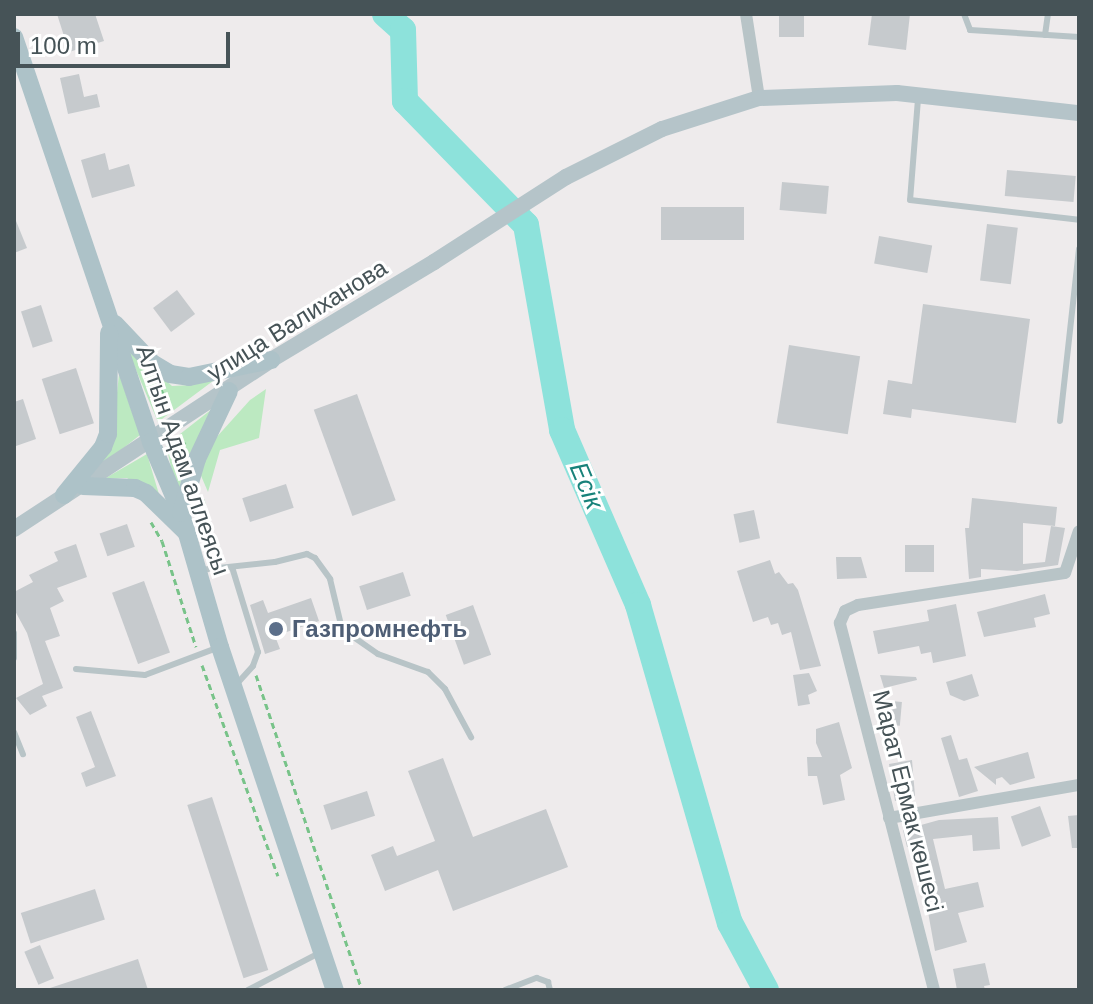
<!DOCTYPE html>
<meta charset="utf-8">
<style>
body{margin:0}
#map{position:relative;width:1093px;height:1004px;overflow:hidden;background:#eeebec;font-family:Helvetica,sans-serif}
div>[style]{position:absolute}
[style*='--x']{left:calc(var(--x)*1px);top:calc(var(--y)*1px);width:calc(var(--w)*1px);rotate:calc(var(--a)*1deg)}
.green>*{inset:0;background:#bce9c1}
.river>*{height:26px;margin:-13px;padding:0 13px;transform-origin:13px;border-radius:13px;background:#8de2db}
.building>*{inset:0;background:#c6cacd;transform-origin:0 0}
.path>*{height:3px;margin-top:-1.5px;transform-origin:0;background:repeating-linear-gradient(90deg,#78c389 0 6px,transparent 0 10px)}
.service>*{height:6px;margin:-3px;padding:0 3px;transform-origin:3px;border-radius:3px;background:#b8c4c7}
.minor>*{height:12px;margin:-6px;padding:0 6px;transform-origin:6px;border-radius:6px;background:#b8c4c7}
.secondary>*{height:16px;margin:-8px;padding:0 8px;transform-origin:8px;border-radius:8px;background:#b5c4c9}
.primary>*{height:18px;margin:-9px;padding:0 9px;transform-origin:9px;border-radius:9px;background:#adc2c8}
.dots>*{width:22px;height:22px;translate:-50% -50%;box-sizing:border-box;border:4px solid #fff;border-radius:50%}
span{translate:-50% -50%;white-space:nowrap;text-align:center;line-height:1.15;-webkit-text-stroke:6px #fff;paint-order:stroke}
.street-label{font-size:24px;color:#465357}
.service-label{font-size:24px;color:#4e5e75;font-weight:700}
.left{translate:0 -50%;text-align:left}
.water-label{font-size:26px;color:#18827a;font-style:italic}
.frame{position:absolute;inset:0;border:16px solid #465357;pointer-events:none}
.scale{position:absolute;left:16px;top:32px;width:214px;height:36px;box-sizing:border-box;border:4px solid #465357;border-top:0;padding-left:10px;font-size:24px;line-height:28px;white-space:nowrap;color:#465357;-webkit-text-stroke:6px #fff;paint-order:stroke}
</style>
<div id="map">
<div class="green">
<i style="clip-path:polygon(125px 344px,172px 386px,192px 385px,217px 378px,158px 422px)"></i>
<i style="clip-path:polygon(119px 374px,140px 435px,92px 473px,116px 402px)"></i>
<i style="clip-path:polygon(266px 389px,259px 438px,220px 450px,208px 492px,199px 471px,214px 440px,250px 400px)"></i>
<i style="clip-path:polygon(221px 402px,184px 463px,178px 498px,166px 445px)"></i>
<i style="clip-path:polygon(147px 454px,161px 501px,127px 478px,104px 479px)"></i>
</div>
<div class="river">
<i style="--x:385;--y:14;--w:24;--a:42"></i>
<i style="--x:403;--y:30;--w:71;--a:88.4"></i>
<i style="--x:405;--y:101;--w:173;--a:45.7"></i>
<i style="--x:526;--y:225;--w:208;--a:80"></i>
<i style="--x:562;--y:430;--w:191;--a:66.5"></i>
<i style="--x:638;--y:605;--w:331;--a:73.9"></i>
<i style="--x:730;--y:923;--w:76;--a:61.8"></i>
</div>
<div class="building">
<i style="clip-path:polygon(57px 14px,95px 14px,104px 41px,69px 52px)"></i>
<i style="left:779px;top:14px;width:25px;height:23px"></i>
<i style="clip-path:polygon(872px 14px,910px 14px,906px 50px,868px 45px)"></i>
<i style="clip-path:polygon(79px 74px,84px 97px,97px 94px,100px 107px,68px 114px,60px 78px)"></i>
<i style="clip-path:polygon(105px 153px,109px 170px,129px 164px,135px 186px,92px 198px,81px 160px)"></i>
<i style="left:1007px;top:170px;width:69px;height:26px;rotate:5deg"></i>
<i style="left:782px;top:182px;width:47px;height:28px;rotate:5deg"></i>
<i style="left:661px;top:207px;width:83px;height:33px"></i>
<i style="clip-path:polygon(14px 216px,27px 248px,14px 253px)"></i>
<i style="left:987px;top:224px;width:31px;height:57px;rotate:7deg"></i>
<i style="left:879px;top:236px;width:54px;height:28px;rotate:10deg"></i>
<i style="left:177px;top:290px;width:30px;height:30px;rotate:53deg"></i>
<i style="clip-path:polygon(923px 304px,1030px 319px,1016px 423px,912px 409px,911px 418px,883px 414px,888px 380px,912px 384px)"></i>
<i style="left:41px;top:305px;width:38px;height:21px;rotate:72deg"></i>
<i style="left:789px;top:345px;width:72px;height:79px;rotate:9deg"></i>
<i style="left:76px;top:368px;width:58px;height:36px;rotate:72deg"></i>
<i style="left:357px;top:394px;width:113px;height:46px;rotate:70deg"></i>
<i style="clip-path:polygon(23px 399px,36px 439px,16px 446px,14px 402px)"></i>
<i style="left:286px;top:484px;width:25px;height:46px;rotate:72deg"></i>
<i style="clip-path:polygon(972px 498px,1057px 507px,1055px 526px,1023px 523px,1023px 564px,1045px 562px,1051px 526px,1065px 528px,1058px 565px,1017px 571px,981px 569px,981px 577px,969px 579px,965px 528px,969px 528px)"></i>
<i style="left:754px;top:510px;width:29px;height:21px;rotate:78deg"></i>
<i style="left:127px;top:524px;width:24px;height:29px;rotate:71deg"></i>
<i style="clip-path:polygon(76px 544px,87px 577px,57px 588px,64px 601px,50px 608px,60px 636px,45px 641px,63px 688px,42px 696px,47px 706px,30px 715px,16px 698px,43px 684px,27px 633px,14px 609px,14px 592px,33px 582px,29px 575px,58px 561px,54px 552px)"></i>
<i style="left:905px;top:545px;width:29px;height:27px"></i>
<i style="clip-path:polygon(836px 557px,861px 557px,867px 578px,837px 579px)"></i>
<i style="clip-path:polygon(770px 560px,775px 574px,779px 572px,788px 584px,793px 583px,798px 590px,821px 666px,800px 670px,791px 632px,782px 635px,778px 623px,771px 625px,768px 617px,753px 622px,737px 571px)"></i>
<i style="left:403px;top:572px;width:25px;height:46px;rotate:72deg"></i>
<i style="left:144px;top:581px;width:76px;height:34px;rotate:70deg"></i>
<i style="clip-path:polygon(1045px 594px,1050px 614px,1034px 618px,1036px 627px,984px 637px,977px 612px)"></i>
<i style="clip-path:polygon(311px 598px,319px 621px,275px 636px,280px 649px,265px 654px,250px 605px,263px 600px,268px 613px)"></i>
<i style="clip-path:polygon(956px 604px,966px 656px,933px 663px,931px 652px,921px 654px,919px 646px,878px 654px,873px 631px,929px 621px,927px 610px)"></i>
<i style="left:473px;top:605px;width:53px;height:29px;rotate:70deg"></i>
<i style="clip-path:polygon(809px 673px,817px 691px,808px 695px,810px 704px,798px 706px,793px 675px)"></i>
<i style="clip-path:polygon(972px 674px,979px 696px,964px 701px,950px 695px,946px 682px)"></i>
<i style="clip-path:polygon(880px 675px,916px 677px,917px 680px,884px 688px)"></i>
<i style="left:880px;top:700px;width:22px;height:24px;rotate:5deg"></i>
<i style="clip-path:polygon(91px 711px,116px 776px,86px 787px,81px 773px,95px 767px,76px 717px)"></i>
<i style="clip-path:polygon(839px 722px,852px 768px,840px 775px,845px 800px,823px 805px,817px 776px,808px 776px,807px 757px,822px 757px,816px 743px,816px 729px)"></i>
<i style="clip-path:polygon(951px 735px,959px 760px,967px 758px,978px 791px,959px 797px,941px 738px)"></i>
<i style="clip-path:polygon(1028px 752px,1035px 778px,1010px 785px,1002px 777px,996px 779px,996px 785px,974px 767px)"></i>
<i style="clip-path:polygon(443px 758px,473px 837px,546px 809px,568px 867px,453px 911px,438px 870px,385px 891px,371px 855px,393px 846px,397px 856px,435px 841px,408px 771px)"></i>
<i style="clip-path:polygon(912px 760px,915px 796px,895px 801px,889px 764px)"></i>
<i style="left:367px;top:791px;width:26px;height:46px;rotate:72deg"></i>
<i style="left:212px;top:797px;width:182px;height:26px;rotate:72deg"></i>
<i style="left:1040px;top:806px;width:32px;height:31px;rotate:70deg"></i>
<i style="clip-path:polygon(1079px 815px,1079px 848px,1072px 848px,1068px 816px)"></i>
<i style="clip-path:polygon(998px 817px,1000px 849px,973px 851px,972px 835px,933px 839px,945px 889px,978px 882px,984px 907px,958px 913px,967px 942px,935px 951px,916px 845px,907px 847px,903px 830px,939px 820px)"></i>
<i style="left:95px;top:889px;width:32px;height:78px;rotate:72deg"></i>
<i style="left:40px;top:945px;width:36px;height:17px;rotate:67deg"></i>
<i style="clip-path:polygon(138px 959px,148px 990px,50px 990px,50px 988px)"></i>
<i style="clip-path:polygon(985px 963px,990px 985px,984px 986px,985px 990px,957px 990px,953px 969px)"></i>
</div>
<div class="path">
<i style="--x:161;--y:389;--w:21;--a:67"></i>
<i style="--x:176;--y:462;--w:22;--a:-66"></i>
<i style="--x:203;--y:499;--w:61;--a:76.7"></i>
<i style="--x:151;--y:522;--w:22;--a:60"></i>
<i style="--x:162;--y:541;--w:111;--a:72.2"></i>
<i style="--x:202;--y:665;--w:224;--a:70.2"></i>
<i style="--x:256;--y:675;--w:332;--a:71.4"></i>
</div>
<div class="service">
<i style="--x:964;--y:14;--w:17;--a:69"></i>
<i style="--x:970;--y:30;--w:109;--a:3.7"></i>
<i style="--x:1045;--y:35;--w:21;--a:-82"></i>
<i style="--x:918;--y:99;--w:101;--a:94.5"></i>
<i style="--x:910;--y:200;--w:170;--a:6.7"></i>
<i style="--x:1060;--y:421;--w:173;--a:-83.7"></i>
<i style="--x:232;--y:567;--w:89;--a:73"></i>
<i style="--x:258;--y:652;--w:15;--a:110"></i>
<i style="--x:253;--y:666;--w:24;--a:132"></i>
<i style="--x:200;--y:570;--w:75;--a:-6.1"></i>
<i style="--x:275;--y:562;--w:33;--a:-14"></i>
<i style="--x:307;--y:554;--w:9;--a:27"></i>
<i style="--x:315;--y:558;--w:26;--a:54"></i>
<i style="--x:330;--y:579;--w:51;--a:76.5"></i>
<i style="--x:342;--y:629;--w:44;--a:34.8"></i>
<i style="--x:378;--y:654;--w:53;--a:19.8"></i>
<i style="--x:428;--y:672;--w:24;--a:45"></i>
<i style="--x:445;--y:689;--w:55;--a:61.6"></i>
<i style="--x:14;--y:633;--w:25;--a:90"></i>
<i style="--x:76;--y:669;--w:69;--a:5"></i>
<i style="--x:145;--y:675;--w:77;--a:-20.6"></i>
<i style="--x:14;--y:732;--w:24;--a:68"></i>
<i style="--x:248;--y:990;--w:80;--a:-27.5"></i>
<i style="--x:505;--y:990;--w:34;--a:-21"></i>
<i style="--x:537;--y:978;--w:12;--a:20"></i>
<i style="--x:548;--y:982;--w:8;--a:76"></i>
</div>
<div class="minor">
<i style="--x:746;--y:14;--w:85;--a:81.2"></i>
<i style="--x:889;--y:818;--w:193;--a:-9.9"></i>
<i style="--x:934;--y:990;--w:379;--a:-104.4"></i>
<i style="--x:840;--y:623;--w:13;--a:-67"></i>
<i style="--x:845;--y:611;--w:14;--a:-25"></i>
<i style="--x:858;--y:605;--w:209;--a:-8.8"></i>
<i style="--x:1065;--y:573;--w:44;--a:-71.6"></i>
</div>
<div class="secondary">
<i style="--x:14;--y:529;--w:308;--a:-33.3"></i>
<i style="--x:271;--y:360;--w:190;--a:-31"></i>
<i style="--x:434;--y:262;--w:157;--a:-32.8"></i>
<i style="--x:566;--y:177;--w:107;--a:-26.6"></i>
<i style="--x:662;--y:129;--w:102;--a:-17.7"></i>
<i style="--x:759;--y:98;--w:138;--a:-2.1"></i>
<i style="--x:897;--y:93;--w:183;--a:6.3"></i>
</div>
<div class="primary">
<i style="--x:14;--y:37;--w:428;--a:71.3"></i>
<i style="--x:151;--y:442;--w:77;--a:67.1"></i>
<i style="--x:181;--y:513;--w:140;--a:73.8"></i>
<i style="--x:220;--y:647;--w:362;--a:71.5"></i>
<i style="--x:115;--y:324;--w:54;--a:46.5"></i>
<i style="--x:152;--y:363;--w:21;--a:31"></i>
<i style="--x:170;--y:374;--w:19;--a:9"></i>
<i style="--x:189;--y:377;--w:84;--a:-11.7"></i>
<i style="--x:83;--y:486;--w:52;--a:2.2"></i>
<i style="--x:135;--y:488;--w:12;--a:24"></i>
<i style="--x:146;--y:493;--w:56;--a:44.3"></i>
<i style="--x:64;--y:495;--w:62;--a:-50.9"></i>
<i style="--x:103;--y:447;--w:14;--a:-69"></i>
<i style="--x:108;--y:434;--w:101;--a:-89.4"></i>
<i style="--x:181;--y:513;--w:56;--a:-73.5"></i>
<i style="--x:197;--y:459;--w:75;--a:-64.8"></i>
</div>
<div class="dots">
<i style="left:276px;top:629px;background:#5c6f8a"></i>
</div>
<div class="street-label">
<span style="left:297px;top:320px;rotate:-32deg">улица Валиханова</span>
<span style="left:183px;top:460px;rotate:71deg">Алтын Адам аллеясы</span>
<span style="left:908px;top:801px;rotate:76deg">Марат Ермак көшесі</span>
</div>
<div class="service-label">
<span class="left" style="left:292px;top:629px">Газпромнефть</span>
</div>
<div class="water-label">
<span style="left:586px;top:486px;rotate:67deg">Есік</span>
</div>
<div class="frame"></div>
<div class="scale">100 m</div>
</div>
